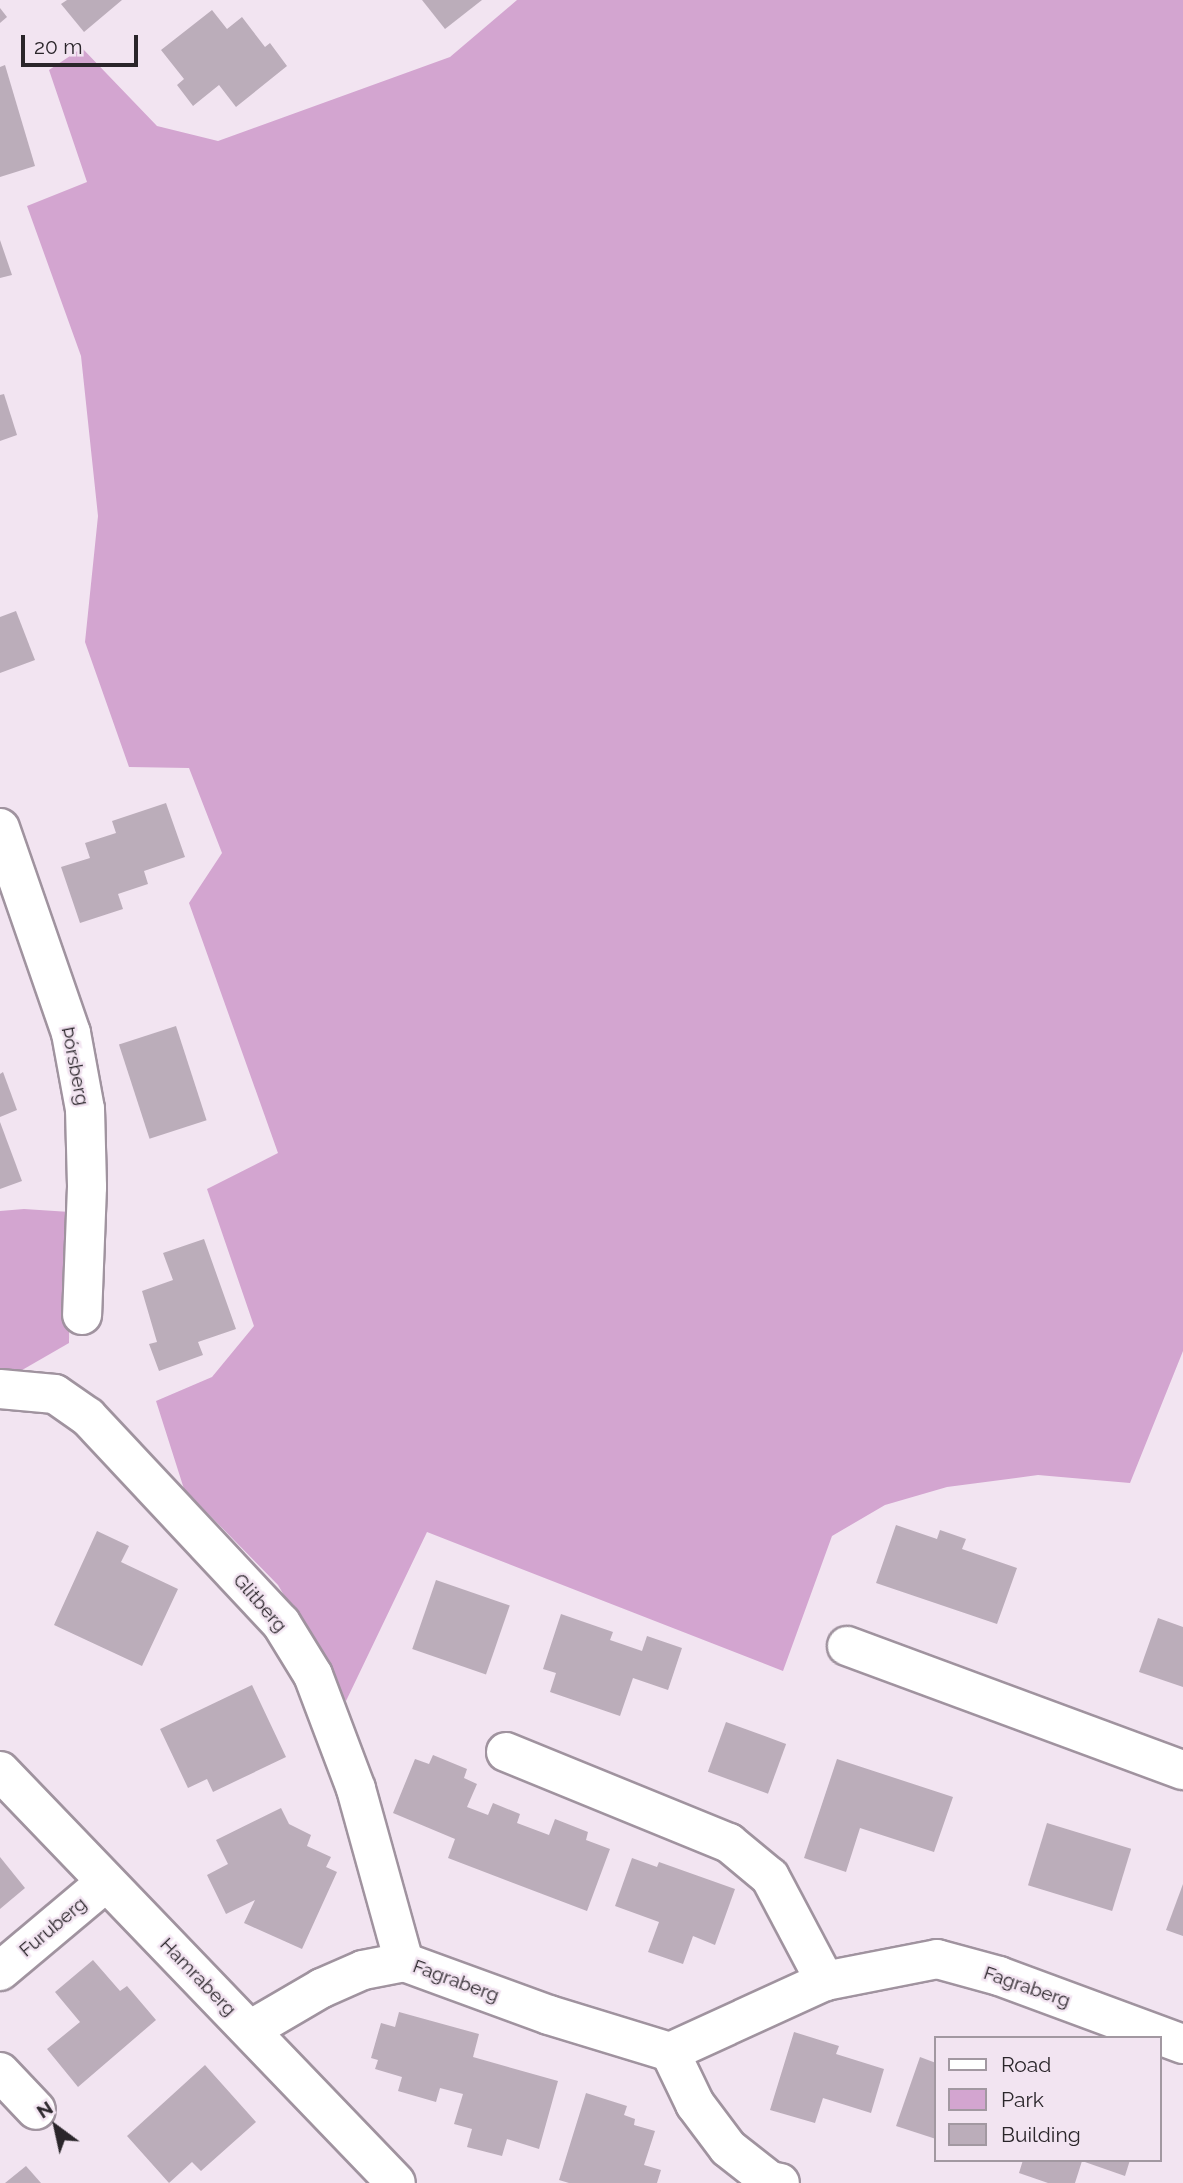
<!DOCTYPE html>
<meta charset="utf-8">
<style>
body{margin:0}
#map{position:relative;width:1183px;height:2183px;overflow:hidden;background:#f2e4f1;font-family:Raleway,sans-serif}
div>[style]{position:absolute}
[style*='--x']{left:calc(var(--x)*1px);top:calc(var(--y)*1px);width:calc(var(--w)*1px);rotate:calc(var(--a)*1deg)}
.green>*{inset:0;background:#d3a5d0}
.building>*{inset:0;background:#bbadba;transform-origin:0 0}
.roads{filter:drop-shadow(2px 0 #a0939f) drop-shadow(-2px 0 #a0939f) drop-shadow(0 2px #a0939f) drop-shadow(0 -2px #a0939f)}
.street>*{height:38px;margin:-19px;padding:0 19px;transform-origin:19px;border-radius:19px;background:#fff}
.secondary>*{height:38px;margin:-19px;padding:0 19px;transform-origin:19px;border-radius:19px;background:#fff}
span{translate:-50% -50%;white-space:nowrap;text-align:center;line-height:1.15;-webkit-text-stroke:5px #f2e4f1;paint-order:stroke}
.street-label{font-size:19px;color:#2a252a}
.legend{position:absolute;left:934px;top:2036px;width:228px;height:126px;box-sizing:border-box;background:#f2e4f1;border:2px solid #a298a1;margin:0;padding:9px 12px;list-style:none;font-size:21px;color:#2a252a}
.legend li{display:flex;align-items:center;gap:14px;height:35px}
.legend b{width:35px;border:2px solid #a298a1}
.north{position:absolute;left:21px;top:2092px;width:70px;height:70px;-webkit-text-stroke:5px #f2e4f1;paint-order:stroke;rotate:327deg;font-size:19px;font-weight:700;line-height:28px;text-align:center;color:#2a252a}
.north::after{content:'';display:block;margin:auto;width:24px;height:32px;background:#2a252a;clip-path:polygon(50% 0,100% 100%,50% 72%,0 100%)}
.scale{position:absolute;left:21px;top:35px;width:117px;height:32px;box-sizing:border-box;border:4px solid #2a252a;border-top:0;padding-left:9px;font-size:21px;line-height:24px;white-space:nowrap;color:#2a252a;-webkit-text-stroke:5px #f2e4f1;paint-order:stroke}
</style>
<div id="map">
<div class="green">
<i style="clip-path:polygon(517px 0,1183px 0,1183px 1351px,1130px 1483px,1038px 1475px,947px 1487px,885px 1505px,832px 1536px,783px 1671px,427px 1532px,346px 1701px,278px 1585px,184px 1489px,156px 1401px,212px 1377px,254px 1326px,207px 1189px,278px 1153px,189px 903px,222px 853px,189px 768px,129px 767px,85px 642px,98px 516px,81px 356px,27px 206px,87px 182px,49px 70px,82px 48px,157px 126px,218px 141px,450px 57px)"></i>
<i style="clip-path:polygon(24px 1209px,70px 1212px,69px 1343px,10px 1377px,0 1376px,0 1211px)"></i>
</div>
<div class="building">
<i style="clip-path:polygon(67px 0,122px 0,84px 32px,61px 4px)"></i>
<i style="clip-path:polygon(422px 0,482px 0,445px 29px)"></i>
<i style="clip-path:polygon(0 8px,7px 17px,0 23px)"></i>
<i style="clip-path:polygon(212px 10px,227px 29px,242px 17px,265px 47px,270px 43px,287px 66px,236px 107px,219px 85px,193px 106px,177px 85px,184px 79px,161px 50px)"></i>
<i style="clip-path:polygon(5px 65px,35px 166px,0 177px,0 67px)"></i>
<i style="clip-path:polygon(0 240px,12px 275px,0 278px)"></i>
<i style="clip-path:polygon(4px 394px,17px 435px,0 441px,0 395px)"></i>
<i style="clip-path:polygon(16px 611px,35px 660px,0 673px,0 617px)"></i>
<i style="clip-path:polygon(166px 803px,185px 857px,144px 871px,148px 884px,118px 894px,123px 909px,80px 923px,61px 867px,90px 858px,85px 843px,116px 833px,112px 821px)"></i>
<i style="left:176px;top:1026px;width:99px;height:60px;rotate:72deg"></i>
<i style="clip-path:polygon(3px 1072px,17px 1110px,0 1117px,0 1074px)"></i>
<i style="clip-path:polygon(0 1122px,22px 1181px,0 1189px)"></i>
<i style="clip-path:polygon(204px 1239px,236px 1329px,198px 1342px,203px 1355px,159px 1371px,149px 1344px,157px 1342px,142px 1291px,173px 1280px,163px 1253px)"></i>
<i style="clip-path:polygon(896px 1525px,937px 1539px,940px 1530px,966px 1539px,962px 1549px,1017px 1568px,997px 1624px,876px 1583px)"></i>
<i style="clip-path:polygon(97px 1531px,129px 1546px,121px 1562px,178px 1589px,142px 1666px,54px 1625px)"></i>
<i style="left:436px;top:1580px;width:78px;height:73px;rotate:19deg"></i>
<i style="clip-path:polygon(561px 1614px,613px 1632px,610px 1640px,642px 1651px,647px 1636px,682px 1648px,668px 1690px,633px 1678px,620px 1716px,550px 1692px,556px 1673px,543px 1669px)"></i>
<i style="clip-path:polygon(1158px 1618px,1183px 1627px,1183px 1687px,1139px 1672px)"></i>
<i style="clip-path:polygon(252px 1685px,286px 1757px,213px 1792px,207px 1779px,188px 1788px,160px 1729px)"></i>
<i style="left:726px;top:1722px;width:64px;height:53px;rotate:20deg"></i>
<i style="clip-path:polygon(433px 1755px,467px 1769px,464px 1778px,477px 1784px,467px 1807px,488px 1815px,493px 1803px,520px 1814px,517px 1823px,549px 1835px,555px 1819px,588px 1832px,586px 1840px,610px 1849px,587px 1911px,448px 1858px,455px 1839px,393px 1813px,415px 1759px,429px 1764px)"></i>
<i style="clip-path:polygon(837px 1759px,953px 1797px,934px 1852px,860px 1828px,846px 1872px,804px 1858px)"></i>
<i style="clip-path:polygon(281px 1808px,289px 1824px,311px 1835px,307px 1846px,331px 1857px,326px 1867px,337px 1872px,302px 1949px,244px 1923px,255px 1900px,226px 1914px,207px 1875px,228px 1864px,216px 1840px)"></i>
<i style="left:1047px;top:1823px;width:88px;height:65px;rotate:17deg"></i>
<i style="clip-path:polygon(0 1857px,25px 1888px,0 1909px)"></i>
<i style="clip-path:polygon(632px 1858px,657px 1867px,659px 1862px,735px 1889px,715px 1945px,693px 1936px,683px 1964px,648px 1952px,659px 1922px,615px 1906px)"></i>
<i style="clip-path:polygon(1183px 1884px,1183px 1936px,1166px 1930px)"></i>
<i style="clip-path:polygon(93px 1960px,120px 1991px,127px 1986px,156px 2020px,78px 2087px,47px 2049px,80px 2022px,55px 1992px)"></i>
<i style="clip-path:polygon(399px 2012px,479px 2034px,473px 2057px,558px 2081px,539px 2149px,507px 2139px,502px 2156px,467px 2147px,472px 2129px,454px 2124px,463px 2094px,440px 2088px,436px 2102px,398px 2091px,402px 2077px,375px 2069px,378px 2060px,371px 2058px,381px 2023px,395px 2027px)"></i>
<i style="clip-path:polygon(794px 2032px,839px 2046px,836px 2054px,884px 2069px,871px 2113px,823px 2098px,815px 2123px,770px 2110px)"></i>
<i style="clip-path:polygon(920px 2057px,936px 2063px,936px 2139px,896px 2126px)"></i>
<i style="clip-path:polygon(205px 2065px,256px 2122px,201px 2171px,192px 2162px,169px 2183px,127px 2136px)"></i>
<i style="clip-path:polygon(586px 2093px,627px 2106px,624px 2115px,635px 2119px,634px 2125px,655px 2131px,644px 2165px,661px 2170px,657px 2183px,569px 2183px,559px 2180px)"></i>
<i style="clip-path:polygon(1023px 2160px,1130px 2160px,1125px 2176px,1082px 2161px,1075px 2183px,1048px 2183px,1019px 2173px)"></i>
<i style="clip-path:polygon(26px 2166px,41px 2183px,5px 2183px)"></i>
</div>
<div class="roads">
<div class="street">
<i style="--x:0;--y:828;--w:217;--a:70.9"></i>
<i style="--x:71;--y:1033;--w:77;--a:79.6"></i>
<i style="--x:85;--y:1109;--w:78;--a:88.5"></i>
<i style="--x:87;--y:1187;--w:128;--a:92.2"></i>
<i style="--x:0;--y:1389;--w:55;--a:5.2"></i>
<i style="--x:55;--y:1394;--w:40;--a:34.9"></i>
<i style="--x:88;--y:1417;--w:282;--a:46.9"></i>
<i style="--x:281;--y:1623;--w:61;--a:58.4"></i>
<i style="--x:313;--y:1675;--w:122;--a:69.3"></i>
<i style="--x:356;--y:1789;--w:180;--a:74.5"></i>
<i style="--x:847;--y:1646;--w:358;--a:20.3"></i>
<i style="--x:506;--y:1752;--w:241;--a:22.2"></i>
<i style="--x:729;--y:1843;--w:53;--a:39.7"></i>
<i style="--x:770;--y:1877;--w:118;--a:62.1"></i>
<i style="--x:0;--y:1971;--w:138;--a:-40"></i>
<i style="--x:250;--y:2030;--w:83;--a:-30.3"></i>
<i style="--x:322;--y:1988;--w:45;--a:-23.7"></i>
<i style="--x:363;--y:1970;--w:42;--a:-11"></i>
<i style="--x:404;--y:1962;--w:154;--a:20.1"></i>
<i style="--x:549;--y:2015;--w:127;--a:17"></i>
<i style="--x:670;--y:2052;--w:170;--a:-24.6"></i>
<i style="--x:825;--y:1981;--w:114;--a:-11.1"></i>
<i style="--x:937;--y:1959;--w:64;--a:15.3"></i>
<i style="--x:999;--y:1976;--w:196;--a:20.3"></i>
<i style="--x:670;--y:2052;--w:58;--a:64.3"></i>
<i style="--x:695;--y:2104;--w:55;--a:53.1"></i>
<i style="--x:728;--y:2148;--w:53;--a:38.2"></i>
<i style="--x:770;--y:2181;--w:10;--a:11"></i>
<i style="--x:0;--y:2072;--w:52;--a:46.5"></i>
</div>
<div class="secondary">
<i style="--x:0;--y:1771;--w:571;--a:46.13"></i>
</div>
</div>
<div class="street-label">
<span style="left:75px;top:1066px;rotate:79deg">Þórsberg</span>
<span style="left:260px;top:1603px;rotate:49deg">Glitberg</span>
<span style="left:53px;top:1927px;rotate:-40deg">Furuberg</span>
<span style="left:198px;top:1977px;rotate:46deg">Hamraberg</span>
<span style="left:456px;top:1981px;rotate:20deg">Fagraberg</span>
<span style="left:1027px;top:1987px;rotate:19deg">Fagraberg</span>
</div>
<ul class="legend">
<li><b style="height:9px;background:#fff"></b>Road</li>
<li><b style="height:19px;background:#d3a5d0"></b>Park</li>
<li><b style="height:19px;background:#bbadba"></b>Building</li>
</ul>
<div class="north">N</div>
<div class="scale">20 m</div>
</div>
